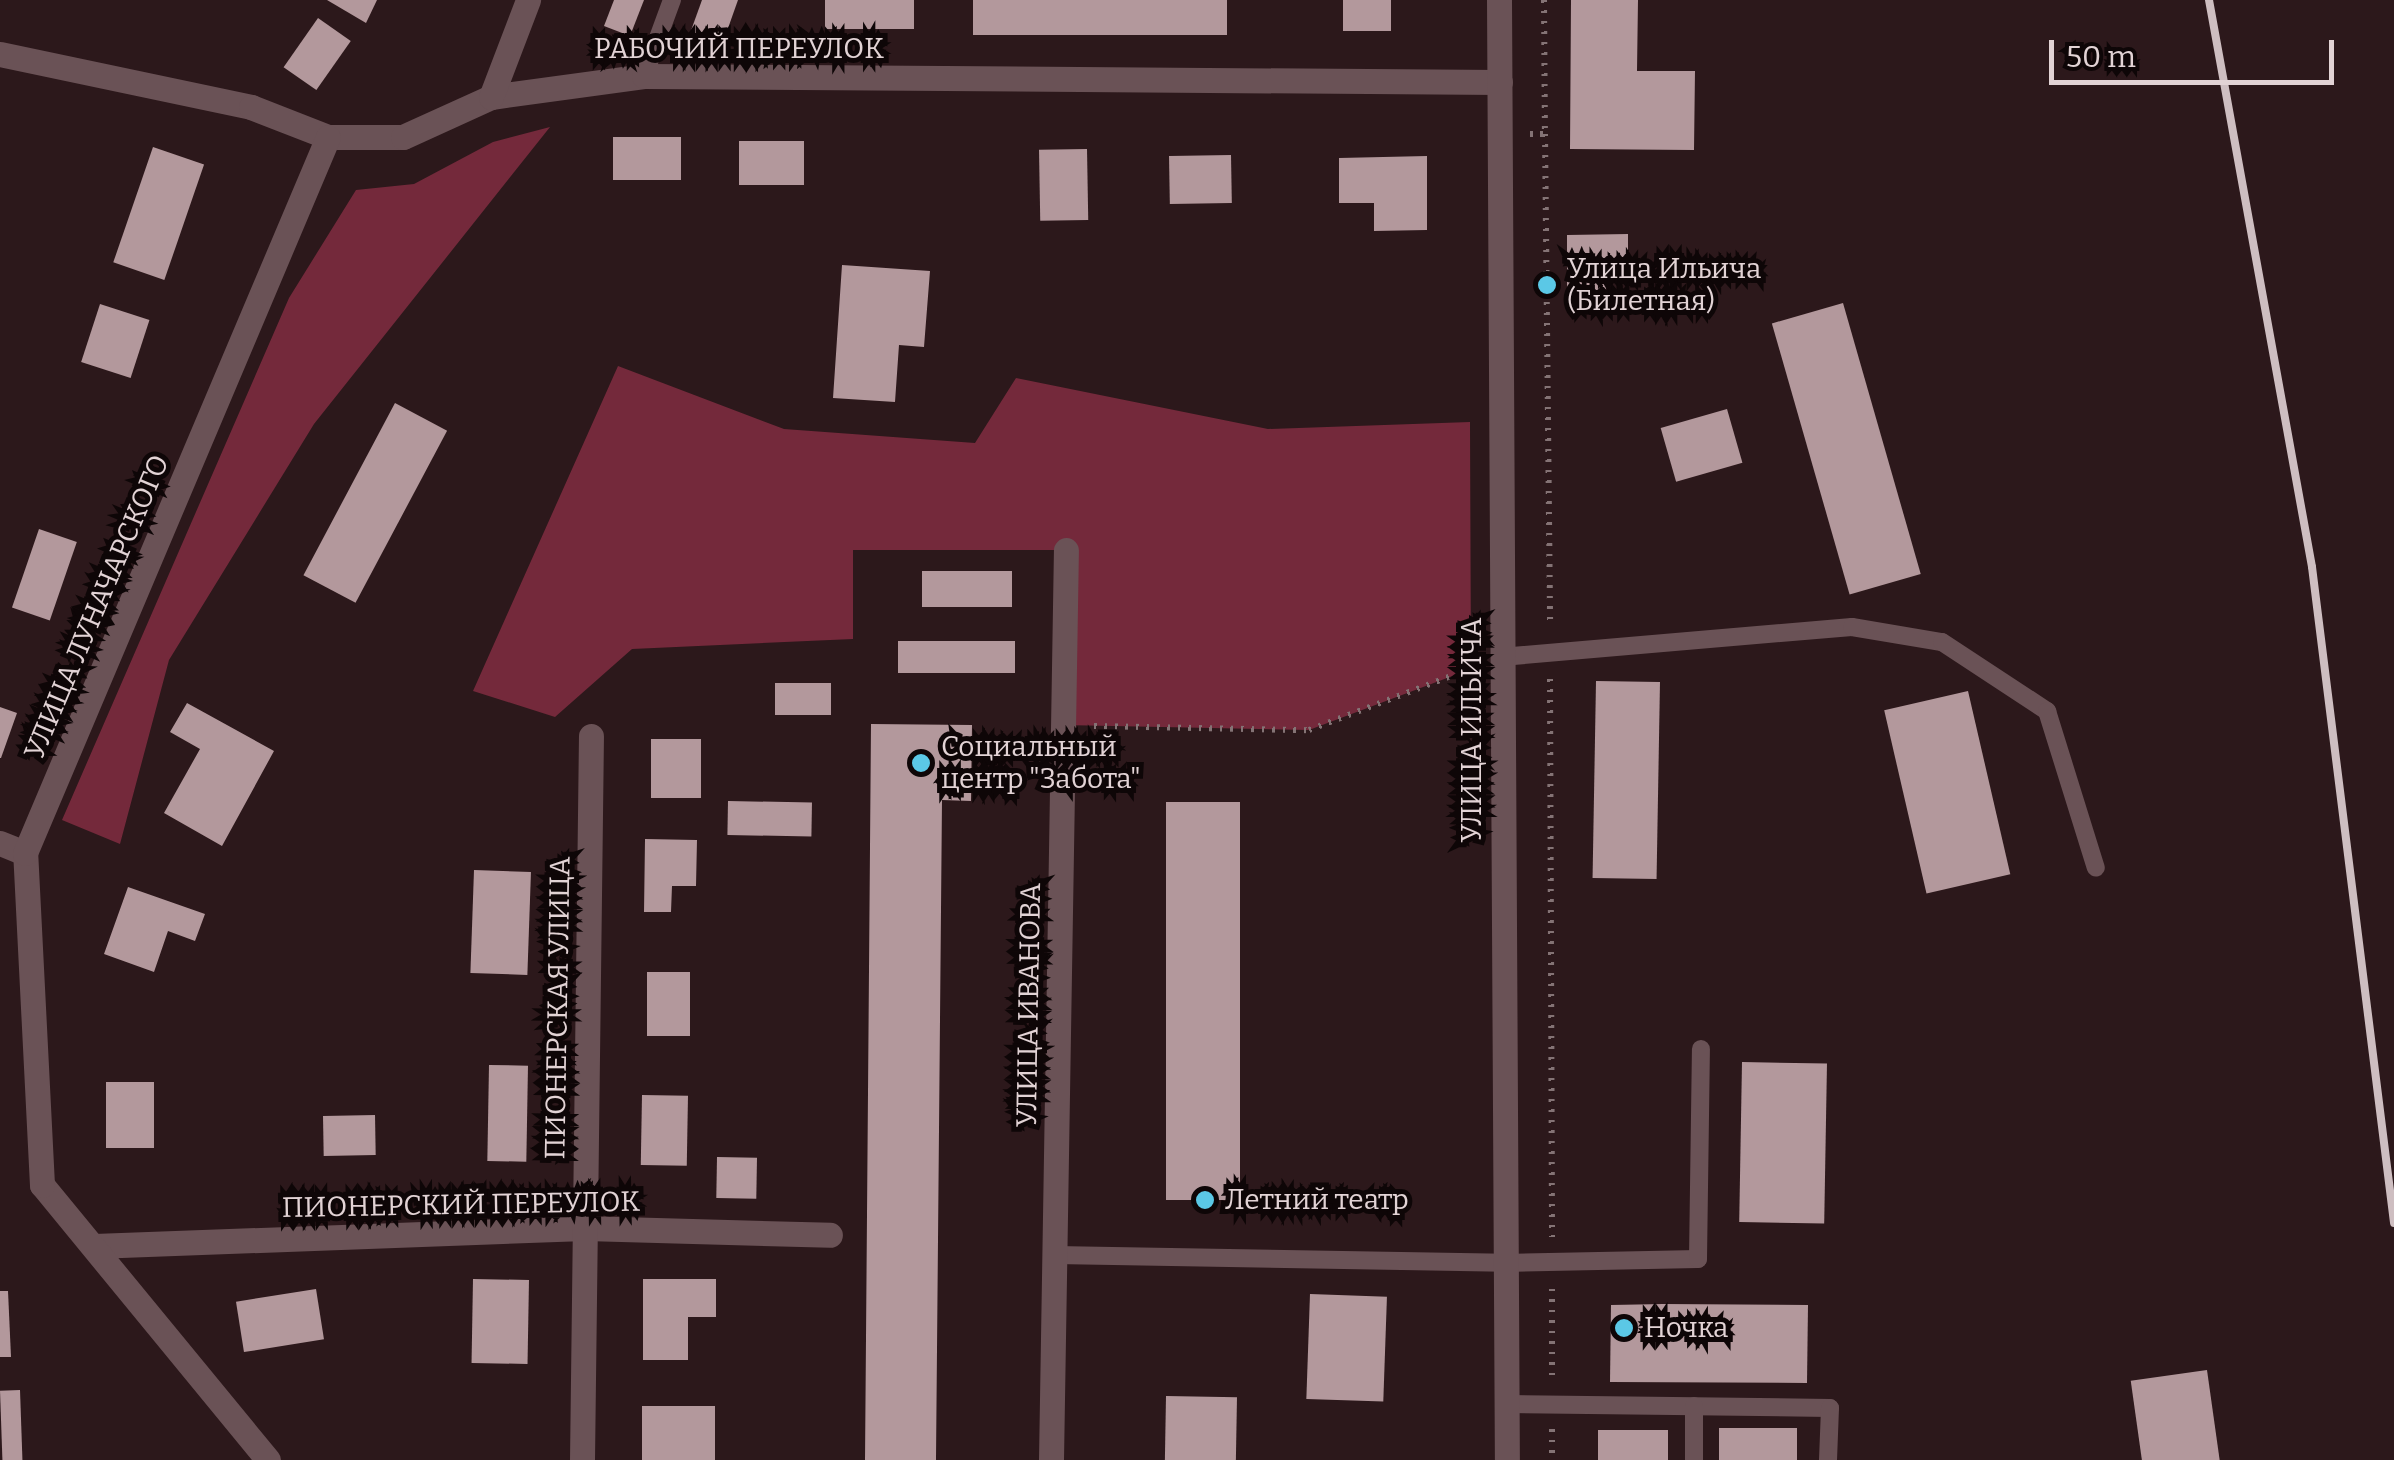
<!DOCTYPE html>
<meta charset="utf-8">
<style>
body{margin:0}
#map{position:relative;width:2394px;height:1460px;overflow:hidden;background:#2c181b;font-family:Bitter,serif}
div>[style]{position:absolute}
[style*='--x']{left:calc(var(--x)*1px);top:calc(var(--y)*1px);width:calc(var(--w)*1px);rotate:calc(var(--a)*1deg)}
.green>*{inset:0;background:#74293b}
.building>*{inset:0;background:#b3989c;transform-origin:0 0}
.path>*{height:6px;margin-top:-3px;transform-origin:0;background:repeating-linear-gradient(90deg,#847375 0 2.5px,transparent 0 10.5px)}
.service>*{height:18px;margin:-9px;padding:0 9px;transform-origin:9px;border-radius:9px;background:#6a5256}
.minor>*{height:25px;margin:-12.5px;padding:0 12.5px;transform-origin:12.5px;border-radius:12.5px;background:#6a5256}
.secondary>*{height:25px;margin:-12.5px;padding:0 12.5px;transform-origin:12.5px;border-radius:12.5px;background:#6a5256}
.rail>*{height:8px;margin:-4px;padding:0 4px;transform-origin:4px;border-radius:4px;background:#cebec1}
.dots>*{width:28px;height:28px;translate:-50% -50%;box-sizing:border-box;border:5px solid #0e0607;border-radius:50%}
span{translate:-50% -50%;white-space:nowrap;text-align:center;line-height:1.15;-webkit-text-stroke:10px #0e0607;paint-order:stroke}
.street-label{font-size:28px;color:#e2d3d5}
.poi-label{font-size:28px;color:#e2d3d5}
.left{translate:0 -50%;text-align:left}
.scale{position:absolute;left:2049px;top:40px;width:285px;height:45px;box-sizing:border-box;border:5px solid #e2d3d5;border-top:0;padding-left:12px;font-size:30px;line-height:35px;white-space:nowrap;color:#e2d3d5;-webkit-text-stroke:8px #0e0607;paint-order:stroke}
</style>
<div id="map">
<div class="green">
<i style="clip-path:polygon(550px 127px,314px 424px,169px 660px,120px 844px,62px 820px,289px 298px,356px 190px,414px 184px,493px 142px)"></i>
<i style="clip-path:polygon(618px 366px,784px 429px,975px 443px,1016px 378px,1268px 429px,1470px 422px,1471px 669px,1309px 730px,1063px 725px,1065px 550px,853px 550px,853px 639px,632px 649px,555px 717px,473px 691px)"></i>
</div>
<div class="building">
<i style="clip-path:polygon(327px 0,377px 0,366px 23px)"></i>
<i style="clip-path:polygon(614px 0,644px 0,630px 36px,604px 26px)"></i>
<i style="clip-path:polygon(702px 0,738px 0,721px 48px,689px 36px)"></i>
<i style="left:825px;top:0;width:89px;height:29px"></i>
<i style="left:973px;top:0;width:254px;height:35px"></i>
<i style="left:1343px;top:0;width:48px;height:31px"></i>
<i style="clip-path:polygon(1571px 0,1638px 0,1637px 71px,1695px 71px,1694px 150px,1570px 149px)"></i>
<i style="left:318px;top:18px;width:40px;height:60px;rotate:35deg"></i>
<i style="left:681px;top:137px;width:43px;height:68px;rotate:90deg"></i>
<i style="left:804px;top:141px;width:44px;height:65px;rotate:90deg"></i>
<i style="left:153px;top:147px;width:54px;height:122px;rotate:19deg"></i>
<i style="left:1087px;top:149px;width:71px;height:48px;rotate:89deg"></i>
<i style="left:1231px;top:155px;width:48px;height:62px;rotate:89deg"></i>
<i style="clip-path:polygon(1427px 156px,1427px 230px,1374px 231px,1374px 203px,1339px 203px,1339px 158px)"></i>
<i style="clip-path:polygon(1628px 234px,1628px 274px,1606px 274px,1606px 301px,1567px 301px,1567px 235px)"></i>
<i style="clip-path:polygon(842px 265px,930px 271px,924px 347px,899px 345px,895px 402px,833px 398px)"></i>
<i style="left:1843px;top:303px;width:282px;height:74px;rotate:74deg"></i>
<i style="left:100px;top:304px;width:52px;height:61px;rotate:18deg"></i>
<i style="left:395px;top:403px;width:59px;height:195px;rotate:28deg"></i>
<i style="left:1727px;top:409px;width:56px;height:69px;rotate:74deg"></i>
<i style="left:39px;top:529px;width:40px;height:83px;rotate:19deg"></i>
<i style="left:922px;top:571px;width:90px;height:36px"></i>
<i style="left:898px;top:641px;width:117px;height:32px"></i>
<i style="left:1596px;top:681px;width:64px;height:197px;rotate:1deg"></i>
<i style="left:775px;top:683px;width:56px;height:32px"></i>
<i style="left:1968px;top:691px;width:188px;height:86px;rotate:77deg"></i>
<i style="clip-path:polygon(187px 703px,274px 751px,222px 846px,164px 813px,200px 749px,170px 732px)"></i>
<i style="clip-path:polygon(0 707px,17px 713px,1px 758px,0 758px)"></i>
<i style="clip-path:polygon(871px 724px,972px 725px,971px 801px,942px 800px,936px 1460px,865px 1460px)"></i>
<i style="left:651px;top:739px;width:50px;height:59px"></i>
<i style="left:728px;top:801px;width:84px;height:34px;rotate:1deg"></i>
<i style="left:1240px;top:802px;width:398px;height:74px;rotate:90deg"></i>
<i style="clip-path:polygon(645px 839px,697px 840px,696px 886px,672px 886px,671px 912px,644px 912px)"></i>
<i style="left:474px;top:870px;width:57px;height:103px;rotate:2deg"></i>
<i style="clip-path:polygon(128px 887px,205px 914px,195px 941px,168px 931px,154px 972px,104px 954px)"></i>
<i style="left:647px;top:972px;width:43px;height:64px"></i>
<i style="left:1742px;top:1062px;width:85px;height:160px;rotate:1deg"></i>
<i style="left:489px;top:1065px;width:39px;height:96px;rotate:1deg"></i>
<i style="left:106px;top:1082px;width:48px;height:66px"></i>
<i style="left:642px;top:1095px;width:46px;height:70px;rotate:1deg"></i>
<i style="left:375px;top:1115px;width:40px;height:52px;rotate:89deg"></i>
<i style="left:717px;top:1157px;width:40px;height:41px;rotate:1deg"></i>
<i style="left:473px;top:1279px;width:56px;height:84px;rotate:1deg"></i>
<i style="clip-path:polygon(643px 1279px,716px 1279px,716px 1317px,688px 1317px,688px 1360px,643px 1360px)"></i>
<i style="left:316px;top:1289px;width:51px;height:81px;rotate:81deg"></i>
<i style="clip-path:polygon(0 1291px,8px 1291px,11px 1357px,0 1357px)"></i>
<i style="left:1310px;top:1294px;width:77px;height:105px;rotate:2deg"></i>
<i style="clip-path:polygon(1663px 1304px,1808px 1305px,1807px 1383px,1610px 1382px,1611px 1305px)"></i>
<i style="left:2207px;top:1370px;width:91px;height:77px;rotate:82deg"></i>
<i style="left:20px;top:1390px;width:70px;height:20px;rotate:88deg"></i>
<i style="left:1166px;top:1396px;width:71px;height:64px;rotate:1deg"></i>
<i style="left:642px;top:1406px;width:73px;height:54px"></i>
<i style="left:1719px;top:1428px;width:78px;height:32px"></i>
<i style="left:1598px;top:1430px;width:70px;height:30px"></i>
</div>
<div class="path">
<i style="--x:1544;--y:0;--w:134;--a:89.6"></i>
<i style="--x:1530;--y:134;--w:15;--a:0"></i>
<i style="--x:1545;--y:134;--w:493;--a:89.4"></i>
<i style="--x:1550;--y:679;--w:558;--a:89.79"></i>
<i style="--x:1094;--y:726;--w:215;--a:1.1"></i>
<i style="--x:1309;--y:730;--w:178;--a:-20.8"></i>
<i style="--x:1552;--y:1289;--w:88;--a:90"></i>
<i style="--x:1552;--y:1429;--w:31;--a:90"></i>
</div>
<div class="service">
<i style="--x:644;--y:76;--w:81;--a:-69.8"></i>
<i style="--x:1501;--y:657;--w:352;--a:-4.9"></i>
<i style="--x:1852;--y:627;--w:91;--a:9.5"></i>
<i style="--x:1942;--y:642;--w:126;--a:33.3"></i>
<i style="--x:2047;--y:711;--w:164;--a:72.7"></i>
<i style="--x:1055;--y:1255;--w:449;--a:1"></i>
<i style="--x:1504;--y:1263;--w:194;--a:-1.2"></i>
<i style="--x:1698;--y:1259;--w:210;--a:-89.2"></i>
<i style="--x:1507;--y:1404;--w:323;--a:0.7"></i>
<i style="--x:1830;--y:1408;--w:52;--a:92.2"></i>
<i style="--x:1694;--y:1460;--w:54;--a:-90"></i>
</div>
<div class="minor">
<i style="--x:0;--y:54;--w:257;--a:11.9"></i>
<i style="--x:251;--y:107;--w:83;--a:21.3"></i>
<i style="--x:328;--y:137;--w:75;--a:0"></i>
<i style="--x:403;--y:137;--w:97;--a:-24.4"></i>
<i style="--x:491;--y:97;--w:154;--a:-7.8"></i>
<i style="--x:644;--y:76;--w:856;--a:0.4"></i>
<i style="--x:491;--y:97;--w:104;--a:-69.1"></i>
<i style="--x:0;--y:843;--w:27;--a:22"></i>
<i style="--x:94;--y:1246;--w:491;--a:-2.1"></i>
<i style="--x:585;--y:1228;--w:245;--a:1.6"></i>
<i style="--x:268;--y:1460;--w:356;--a:-129.4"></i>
<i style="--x:42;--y:1185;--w:332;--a:-92.9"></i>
<i style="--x:25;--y:853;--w:777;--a:-67.06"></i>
<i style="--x:582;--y:1460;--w:724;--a:-89.29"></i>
<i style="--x:1051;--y:1460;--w:910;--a:-89.06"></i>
</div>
<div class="secondary">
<i style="--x:1499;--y:0;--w:1460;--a:89.69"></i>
</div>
<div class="rail">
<i style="--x:2209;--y:0;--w:576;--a:79.7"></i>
<i style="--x:2312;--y:567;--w:661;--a:82.87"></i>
</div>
<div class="dots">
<i style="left:1547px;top:285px;background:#5bc8e6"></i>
<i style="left:921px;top:763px;background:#5bc8e6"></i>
<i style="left:1205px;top:1200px;background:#5bc8e6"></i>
<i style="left:1624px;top:1328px;background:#5bc8e6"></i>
</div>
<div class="street-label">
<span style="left:739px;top:49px">РАБОЧИЙ ПЕРЕУЛОК</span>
<span style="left:97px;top:607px;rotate:-67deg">УЛИЦА ЛУНАЧАРСКОГО</span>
<span style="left:1472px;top:730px;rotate:-90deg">УЛИЦА ИЛЬИЧА</span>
<span style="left:1029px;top:1005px;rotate:-89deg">УЛИЦА ИВАНОВА</span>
<span style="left:558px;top:1008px;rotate:-89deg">ПИОНЕРСКАЯ УЛИЦА</span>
<span style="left:461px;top:1205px;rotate:-1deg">ПИОНЕРСКИЙ ПЕРЕУЛОК</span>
</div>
<div class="poi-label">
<span class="left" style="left:1567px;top:285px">Улица Ильича<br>(Билетная)</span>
<span class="left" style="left:941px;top:763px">Социальный<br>центр "Забота"</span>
<span class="left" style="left:1225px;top:1200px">Летний театр</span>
<span class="left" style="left:1644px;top:1328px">Ночка</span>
</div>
<div class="scale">50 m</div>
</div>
